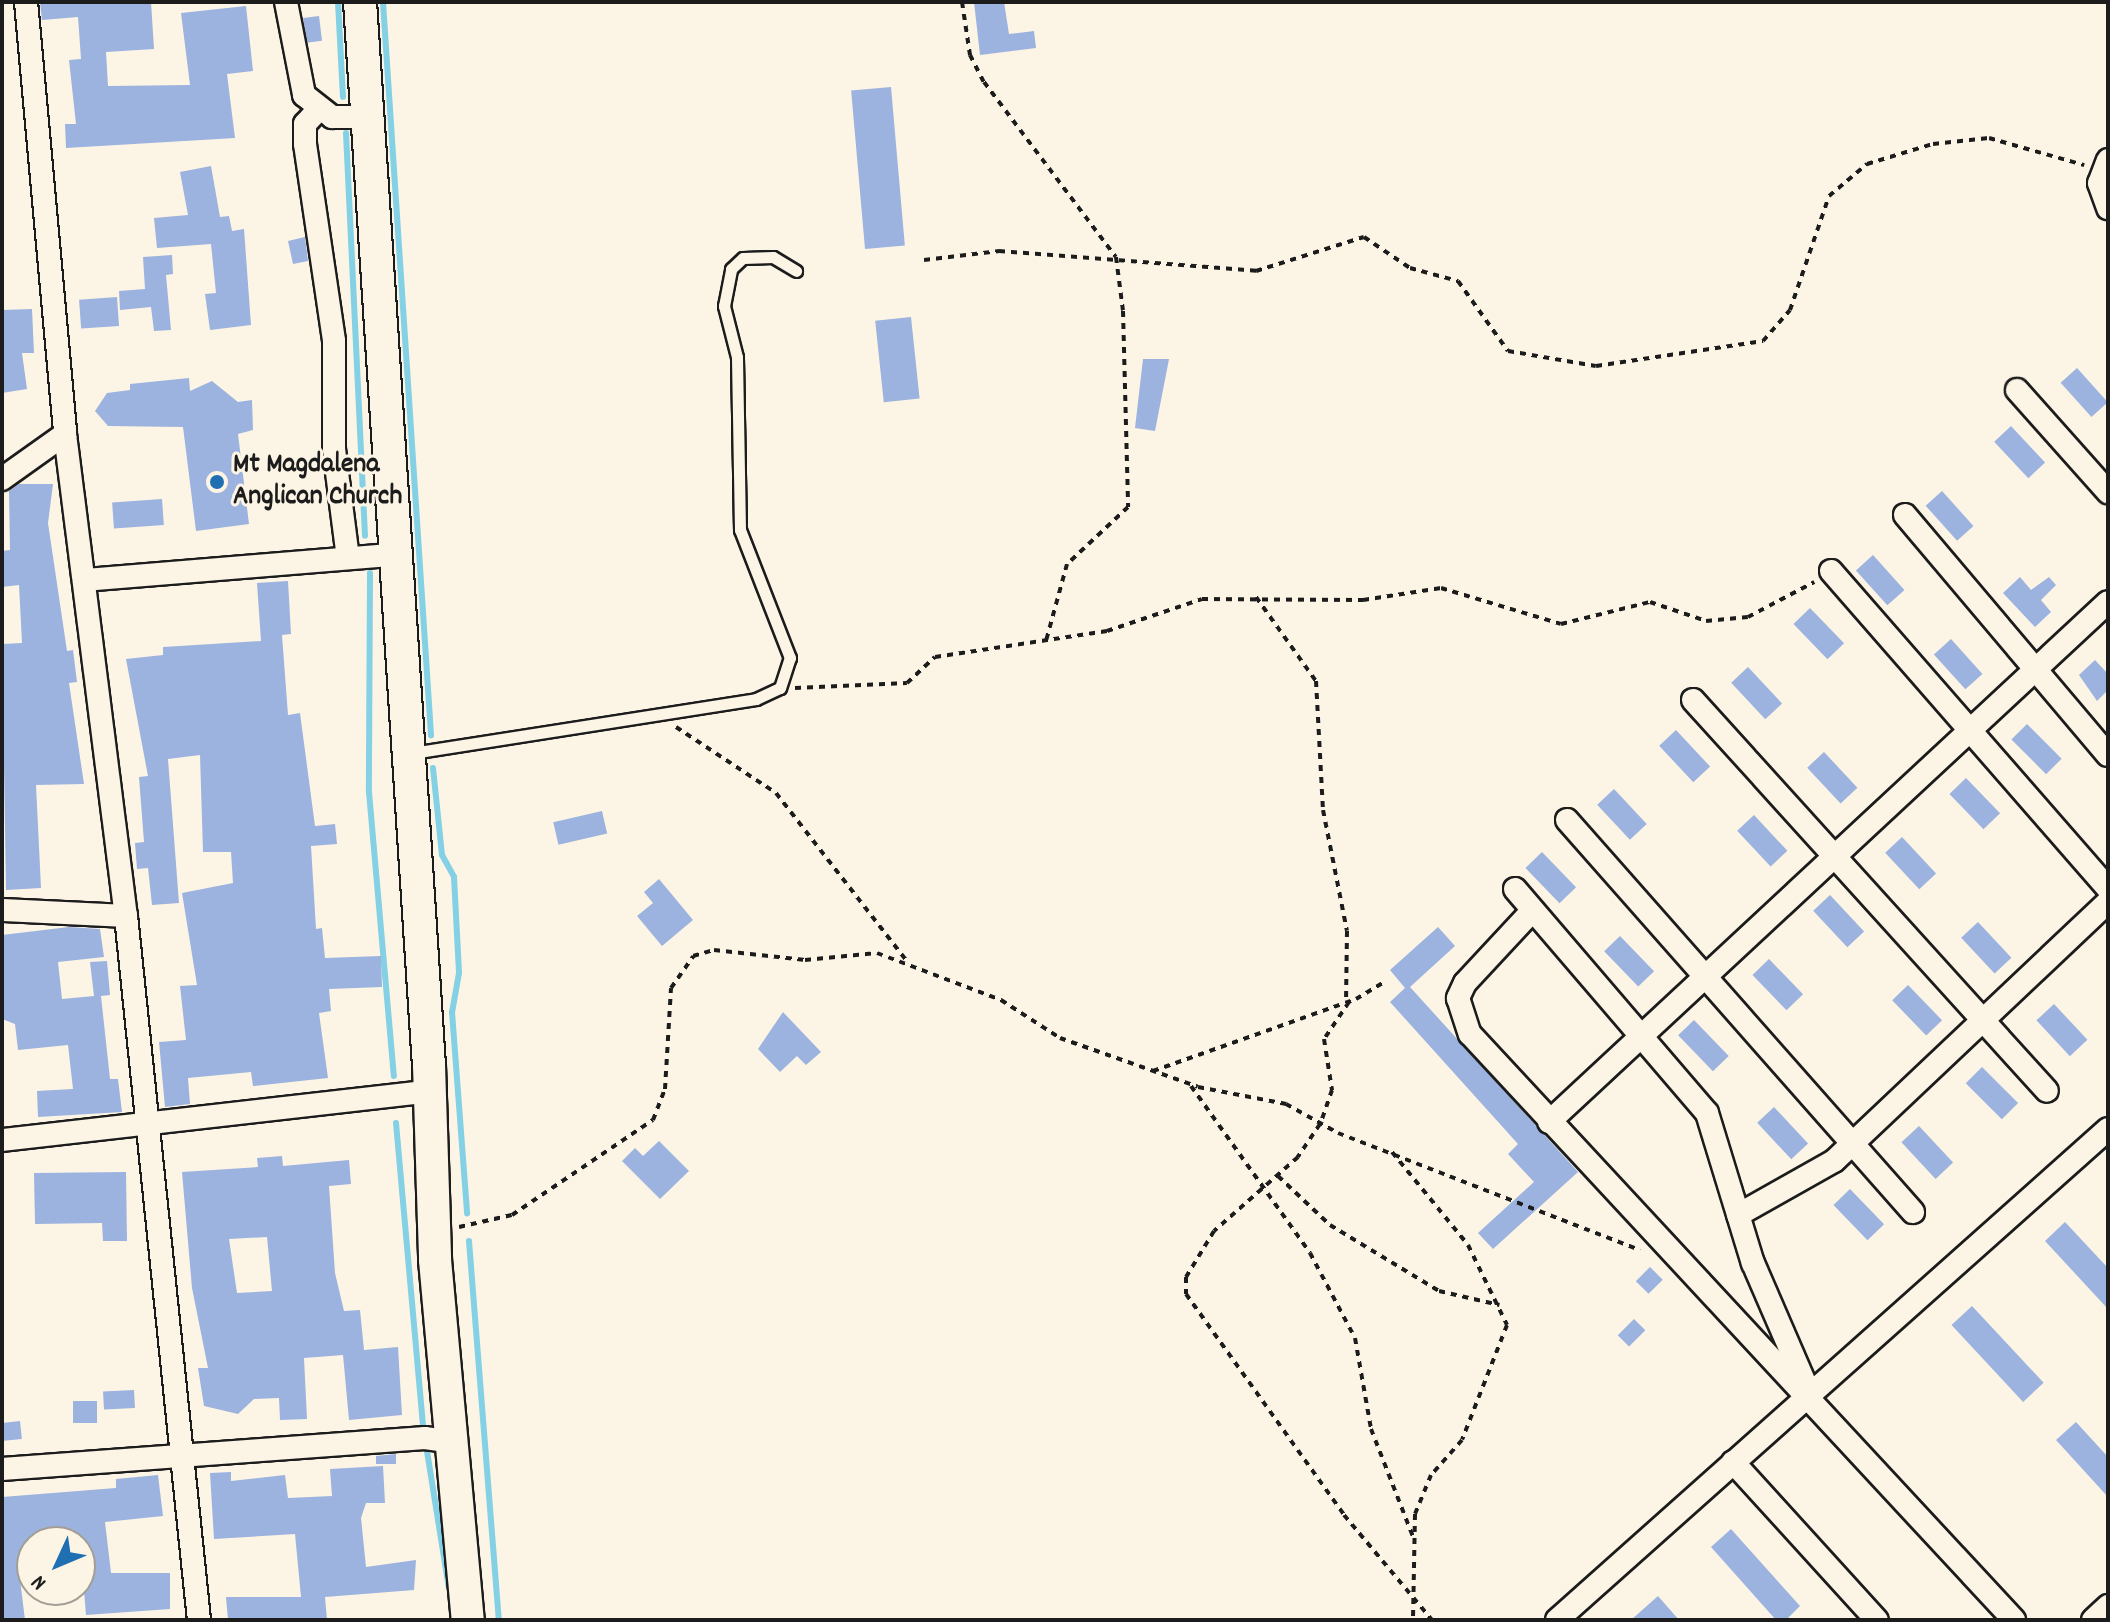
<!DOCTYPE html>
<style>
body{margin:0}
#map{position:relative;width:2110px;height:1622px;overflow:hidden;background:#fcf5e5;font-family:Dekko,sans-serif}
div>[style]{position:absolute}
[style*='--x']{left:calc(var(--x)*1px);top:calc(var(--y)*1px);width:calc(var(--w)*1px);rotate:calc(var(--a)*1deg)}
.stream>*{height:6px;margin:-3px;padding:0 3px;transform-origin:3px;border-radius:3px;background:#84d0e4}
.building>*{inset:0;background:#9cb2df;transform-origin:0 0}
.path>*{height:4px;margin-top:-2px;transform-origin:0;background:repeating-linear-gradient(90deg,#1c1c1c 0 6px,transparent 0 12px)}
.roads{filter:drop-shadow(2px 0 #1c1c1c) drop-shadow(-2px 0 #1c1c1c) drop-shadow(0 2px #1c1c1c) drop-shadow(0 -2px #1c1c1c)}
.service>*{height:11px;margin:-5.5px;padding:0 5.5px;transform-origin:5.5px;border-radius:5.5px;background:#fcf5e5}
.minor>*{height:22px;margin:-11px;padding:0 11px;transform-origin:11px;border-radius:11px;background:#fcf5e5}
.secondary>*{height:32px;margin:-16px;padding:0 16px;transform-origin:16px;border-radius:16px;background:#fcf5e5}
.dots>*{width:22px;height:22px;translate:-50% -50%;box-sizing:border-box;border:4px solid #fcf5e5;border-radius:50%}
span{translate:-50% -50%;white-space:nowrap;text-align:center;line-height:1.15;-webkit-text-stroke:6px #fcf5e5;paint-order:stroke}
.poi-label{font-size:28px;color:#1c1c1c;font-weight:700}
.left{translate:0 -50%;text-align:left}
.frame{position:absolute;inset:0;border:4px solid #1c1c1c;pointer-events:none}
.north{position:absolute;left:16px;top:1526px;width:80px;height:80px;box-sizing:border-box;background:#fcf5e5;border:2px solid #a29e95;border-radius:50%;rotate:226deg;font-size:22px;font-weight:700;line-height:32px;text-align:center;color:#1c1c1c}
.north::after{content:'';display:block;margin:auto;width:28px;height:36px;background:#1f6fb2;clip-path:polygon(50% 0,100% 100%,50% 72%,0 100%)}
</style>
<div id="map">
<div class="stream">
<i style="--x:338;--y:2;--w:95;--a:87"></i>
<i style="--x:383;--y:2;--w:735;--a:86.25"></i>
<i style="--x:346;--y:133;--w:403;--a:87.3"></i>
<i style="--x:370;--y:573;--w:219;--a:90.3"></i>
<i style="--x:369;--y:792;--w:285;--a:85"></i>
<i style="--x:433;--y:768;--w:87;--a:84.1"></i>
<i style="--x:442;--y:855;--w:25;--a:61"></i>
<i style="--x:454;--y:877;--w:96;--a:87"></i>
<i style="--x:459;--y:973;--w:40;--a:100"></i>
<i style="--x:452;--y:1012;--w:202;--a:85.7"></i>
<i style="--x:396;--y:1123;--w:312;--a:84.9"></i>
<i style="--x:469;--y:1241;--w:380;--a:85.5"></i>
<i style="--x:426;--y:1445;--w:145;--a:80.9"></i>
</div>
<div class="building">
<i style="clip-path:polygon(40px 2px,151px 2px,154px 49px,106px 52px,108px 86px,190px 85px,181px 13px,246px 6px,253px 71px,227px 74px,235px 138px,66px 148px,65px 124px,76px 124px,69px 60px,81px 59px,78px 17px,42px 20px)"></i>
<i style="clip-path:polygon(974px 2px,1004px 2px,1009px 34px,1034px 31px,1036px 48px,980px 55px)"></i>
<i style="left:319px;top:16px;width:25px;height:16px;rotate:83deg"></i>
<i style="left:891px;top:87px;width:159px;height:40px;rotate:85deg"></i>
<i style="clip-path:polygon(211px 166px,220px 217px,229px 216px,232px 231px,244px 229px,251px 325px,210px 330px,205px 294px,216px 293px,211px 244px,157px 248px,154px 218px,188px 215px,180px 172px)"></i>
<i style="clip-path:polygon(305px 237px,308px 261px,293px 264px,288px 241px)"></i>
<i style="clip-path:polygon(172px 255px,173px 274px,166px 275px,171px 330px,154px 331px,151px 307px,120px 310px,119px 291px,145px 289px,143px 257px)"></i>
<i style="left:117px;top:297px;width:29px;height:38px;rotate:86deg"></i>
<i style="clip-path:polygon(32px 309px,34px 353px,22px 353px,27px 389px,2px 393px,2px 310px)"></i>
<i style="left:911px;top:317px;width:82px;height:36px;rotate:84deg"></i>
<i style="clip-path:polygon(1143px 359px,1169px 359px,1155px 431px,1135px 428px)"></i>
<i style="left:2077px;top:368px;width:46px;height:22px;rotate:48deg"></i>
<i style="clip-path:polygon(189px 378px,190px 391px,212px 381px,238px 402px,252px 400px,253px 430px,238px 434px,249px 524px,196px 531px,183px 427px,108px 426px,95px 411px,107px 393px,130px 390px,130px 384px)"></i>
<i style="left:2011px;top:426px;width:50px;height:23px;rotate:47deg"></i>
<i style="clip-path:polygon(19px 484px,53px 484px,48px 523px,67px 651px,73px 650px,77px 682px,69px 683px,84px 784px,36px 785px,41px 888px,6px 890px,2px 644px,22px 643px,19px 585px,2px 587px,2px 551px,10px 550px,9px 491px)"></i>
<i style="left:1942px;top:491px;width:47px;height:22px;rotate:48deg"></i>
<i style="left:162px;top:499px;width:26px;height:50px;rotate:86deg"></i>
<i style="left:1873px;top:555px;width:47px;height:23px;rotate:48deg"></i>
<i style="clip-path:polygon(2020px 577px,2031px 590px,2049px 577px,2056px 585px,2041px 600px,2051px 612px,2035px 627px,2003px 593px)"></i>
<i style="clip-path:polygon(288px 581px,291px 634px,282px 635px,288px 715px,300px 713px,315px 826px,335px 824px,337px 844px,311px 846px,316px 929px,322px 928px,325px 958px,381px 956px,382px 987px,329px 989px,331px 1011px,319px 1013px,328px 1078px,253px 1086px,251px 1072px,188px 1078px,190px 1104px,165px 1107px,159px 1042px,186px 1040px,180px 986px,197px 985px,182px 893px,233px 883px,231px 852px,203px 852px,200px 755px,168px 759px,179px 903px,152px 905px,148px 868px,137px 869px,135px 843px,144px 842px,139px 777px,148px 776px,126px 659px,163px 655px,163px 647px,261px 641px,257px 583px)"></i>
<i style="left:1810px;top:608px;width:49px;height:23px;rotate:46deg"></i>
<i style="left:1951px;top:639px;width:47px;height:23px;rotate:48deg"></i>
<i style="clip-path:polygon(2095px 660px,2108px 674px,2108px 690px,2097px 701px,2079px 675px)"></i>
<i style="left:1748px;top:667px;width:50px;height:23px;rotate:47deg"></i>
<i style="left:2027px;top:724px;width:49px;height:22px;rotate:45deg"></i>
<i style="left:1676px;top:730px;width:50px;height:23px;rotate:47deg"></i>
<i style="left:1824px;top:752px;width:49px;height:23px;rotate:47deg"></i>
<i style="left:1966px;top:778px;width:49px;height:23px;rotate:46deg"></i>
<i style="left:1614px;top:789px;width:48px;height:23px;rotate:47deg"></i>
<i style="left:602px;top:811px;width:23px;height:50px;rotate:77deg"></i>
<i style="left:1754px;top:815px;width:49px;height:23px;rotate:47deg"></i>
<i style="left:1902px;top:837px;width:50px;height:23px;rotate:47deg"></i>
<i style="left:1542px;top:852px;width:49px;height:23px;rotate:46deg"></i>
<i style="clip-path:polygon(659px 879px,693px 920px,662px 946px,637px 916px,653px 903px,644px 892px)"></i>
<i style="left:1830px;top:895px;width:50px;height:23px;rotate:47deg"></i>
<i style="left:1978px;top:922px;width:49px;height:23px;rotate:47deg"></i>
<i style="clip-path:polygon(69px 927px,100px 929px,104px 957px,58px 962px,62px 999px,94px 996px,90px 962px,107px 961px,110px 995px,101px 996px,110px 1079px,118px 1079px,122px 1112px,38px 1117px,37px 1091px,73px 1089px,68px 1045px,18px 1050px,15px 1024px,2px 1019px,2px 935px)"></i>
<i style="clip-path:polygon(1438px 927px,1455px 946px,1410px 987px,1578px 1172px,1493px 1249px,1478px 1233px,1534px 1182px,1508px 1154px,1518px 1144px,1390px 1002px,1405px 988px,1390px 970px)"></i>
<i style="left:1620px;top:936px;width:49px;height:22px;rotate:46deg"></i>
<i style="left:1769px;top:959px;width:49px;height:23px;rotate:46deg"></i>
<i style="left:1908px;top:985px;width:49px;height:22px;rotate:46deg"></i>
<i style="left:2054px;top:1004px;width:49px;height:24px;rotate:47deg"></i>
<i style="clip-path:polygon(783px 1012px,821px 1052px,806px 1065px,797px 1056px,780px 1072px,758px 1049px)"></i>
<i style="left:1694px;top:1020px;width:50px;height:22px;rotate:46deg"></i>
<i style="left:1982px;top:1067px;width:51px;height:23px;rotate:45deg"></i>
<i style="left:1774px;top:1107px;width:50px;height:23px;rotate:47deg"></i>
<i style="left:1919px;top:1126px;width:50px;height:24px;rotate:47deg"></i>
<i style="clip-path:polygon(659px 1141px,689px 1171px,660px 1199px,622px 1161px,635px 1148px,643px 1156px)"></i>
<i style="clip-path:polygon(evenodd,282px 1156px,283px 1166px,349px 1160px,351px 1184px,329px 1186px,335px 1273px,344px 1311px,360px 1310px,364px 1350px,398px 1347px,402px 1415px,349px 1420px,343px 1355px,304px 1358px,307px 1419px,280px 1420px,279px 1398px,254px 1399px,238px 1414px,204px 1406px,198px 1368px,208px 1368px,192px 1288px,182px 1172px,258px 1167px,257px 1158px,282px 1156px,267px 1237px,272px 1291px,237px 1293px,229px 1239px,267px 1237px)"></i>
<i style="clip-path:polygon(126px 1172px,127px 1241px,103px 1241px,102px 1223px,35px 1224px,34px 1173px)"></i>
<i style="left:1850px;top:1189px;width:49px;height:23px;rotate:46deg"></i>
<i style="clip-path:polygon(2065px 1222px,2108px 1268px,2108px 1309px,2045px 1241px)"></i>
<i style="left:1650px;top:1267px;width:18px;height:20px;rotate:45deg"></i>
<i style="left:1972px;top:1306px;width:105px;height:28px;rotate:47deg"></i>
<i style="left:1634px;top:1319px;width:16px;height:23px;rotate:45deg"></i>
<i style="left:134px;top:1390px;width:18px;height:31px;rotate:87deg"></i>
<i style="left:73px;top:1401px;width:24px;height:22px"></i>
<i style="left:20px;top:1421px;width:18px;height:18px;rotate:84deg"></i>
<i style="clip-path:polygon(2076px 1422px,2108px 1457px,2108px 1497px,2056px 1440px)"></i>
<i style="clip-path:polygon(396px 1454px,396px 1464px,376px 1464px,376px 1456px)"></i>
<i style="clip-path:polygon(383px 1466px,385px 1503px,366px 1503px,361px 1518px,366px 1567px,416px 1560px,414px 1590px,325px 1597px,327px 1620px,228px 1620px,226px 1597px,301px 1597px,295px 1534px,214px 1539px,210px 1473px,231px 1472px,231px 1481px,285px 1475px,288px 1498px,332px 1496px,330px 1469px)"></i>
<i style="clip-path:polygon(158px 1475px,163px 1516px,105px 1522px,111px 1573px,170px 1573px,170px 1609px,86px 1615px,80px 1542px,72px 1529px,41px 1532px,41px 1542px,32px 1542px,32px 1571px,19px 1571px,25px 1620px,2px 1620px,2px 1497px,116px 1488px,116px 1479px)"></i>
<i style="clip-path:polygon(1731px 1529px,1800px 1606px,1786px 1620px,1776px 1620px,1711px 1547px)"></i>
<i style="clip-path:polygon(1658px 1596px,1679px 1620px,1631px 1620px)"></i>
</div>
<div class="path">
<i style="--x:962;--y:2;--w:54;--a:81.4"></i>
<i style="--x:970;--y:55;--w:30;--a:63"></i>
<i style="--x:984;--y:82;--w:219;--a:53"></i>
<i style="--x:1116;--y:257;--w:54;--a:82.6"></i>
<i style="--x:1123;--y:311;--w:196;--a:88.5"></i>
<i style="--x:1128;--y:507;--w:83;--a:136.9"></i>
<i style="--x:1067;--y:564;--w:80;--a:105.3"></i>
<i style="--x:924;--y:260;--w:76;--a:-6.8"></i>
<i style="--x:999;--y:251;--w:258;--a:4.4"></i>
<i style="--x:1256;--y:271;--w:113;--a:-17.5"></i>
<i style="--x:1364;--y:237;--w:55;--a:34"></i>
<i style="--x:1410;--y:268;--w:50;--a:15.2"></i>
<i style="--x:1458;--y:281;--w:86;--a:54.5"></i>
<i style="--x:1508;--y:351;--w:89;--a:9.7"></i>
<i style="--x:1596;--y:366;--w:169;--a:-8.5"></i>
<i style="--x:1763;--y:341;--w:41;--a:-48.9"></i>
<i style="--x:1790;--y:310;--w:120;--a:-71.1"></i>
<i style="--x:1829;--y:196;--w:50;--a:-40.1"></i>
<i style="--x:1867;--y:164;--w:69;--a:-16.9"></i>
<i style="--x:1933;--y:144;--w:56;--a:-6.1"></i>
<i style="--x:1989;--y:138;--w:99;--a:15.9"></i>
<i style="--x:1256;--y:597;--w:103;--a:54.5"></i>
<i style="--x:1316;--y:681;--w:129;--a:86.9"></i>
<i style="--x:1323;--y:810;--w:123;--a:78.8"></i>
<i style="--x:1347;--y:931;--w:72;--a:90.8"></i>
<i style="--x:795;--y:688;--w:112;--a:-2.6"></i>
<i style="--x:907;--y:683;--w:38;--a:-43"></i>
<i style="--x:935;--y:657;--w:174;--a:-8.6"></i>
<i style="--x:1107;--y:631;--w:100;--a:-18.6"></i>
<i style="--x:1202;--y:599;--w:161;--a:0.4"></i>
<i style="--x:1363;--y:600;--w:79;--a:-8.7"></i>
<i style="--x:1441;--y:588;--w:125;--a:16.7"></i>
<i style="--x:1561;--y:624;--w:92;--a:-13.9"></i>
<i style="--x:1650;--y:602;--w:59;--a:18.7"></i>
<i style="--x:1706;--y:621;--w:42;--a:-5.4"></i>
<i style="--x:1748;--y:617;--w:75;--a:-27.9"></i>
<i style="--x:676;--y:727;--w:120;--a:33.4"></i>
<i style="--x:776;--y:793;--w:212;--a:52.1"></i>
<i style="--x:1349;--y:1002;--w:45;--a:124"></i>
<i style="--x:1324;--y:1039;--w:52;--a:81.1"></i>
<i style="--x:1332;--y:1090;--w:36;--a:109"></i>
<i style="--x:1320;--y:1124;--w:40;--a:124"></i>
<i style="--x:1298;--y:1157;--w:112;--a:138.6"></i>
<i style="--x:1214;--y:1231;--w:54;--a:121.3"></i>
<i style="--x:1186;--y:1277;--w:17;--a:90"></i>
<i style="--x:1186;--y:1294;--w:272;--a:54.4"></i>
<i style="--x:1344;--y:1515;--w:137;--a:50"></i>
<i style="--x:1153;--y:1071;--w:215;--a:-19.5"></i>
<i style="--x:1356;--y:999;--w:31;--a:-31"></i>
<i style="--x:1191;--y:1086;--w:205;--a:54.5"></i>
<i style="--x:1310;--y:1253;--w:96;--a:62.1"></i>
<i style="--x:1355;--y:1338;--w:92;--a:80"></i>
<i style="--x:1371;--y:1429;--w:116;--a:68.7"></i>
<i style="--x:1392;--y:1152;--w:120;--a:50.7"></i>
<i style="--x:1468;--y:1245;--w:89;--a:64"></i>
<i style="--x:1507;--y:1325;--w:123;--a:111.4"></i>
<i style="--x:1462;--y:1440;--w:47;--a:131.5"></i>
<i style="--x:1431;--y:1475;--w:42;--a:112.3"></i>
<i style="--x:1415;--y:1514;--w:106;--a:91.1"></i>
<i style="--x:1278;--y:1176;--w:71;--a:43.3"></i>
<i style="--x:1330;--y:1225;--w:127;--a:31.2"></i>
<i style="--x:1439;--y:1291;--w:62;--a:13.1"></i>
<i style="--x:459;--y:1227;--w:54;--a:-12.8"></i>
<i style="--x:512;--y:1215;--w:170;--a:-34"></i>
<i style="--x:653;--y:1120;--w:33;--a:-69"></i>
<i style="--x:665;--y:1089;--w:101;--a:-86.6"></i>
<i style="--x:671;--y:988;--w:39;--a:-55"></i>
<i style="--x:693;--y:956;--w:22;--a:-16"></i>
<i style="--x:714;--y:950;--w:92;--a:6.3"></i>
<i style="--x:805;--y:960;--w:72;--a:-5.6"></i>
<i style="--x:877;--y:953;--w:133;--a:20.8"></i>
<i style="--x:1001;--y:1000;--w:70;--a:32.8"></i>
<i style="--x:1060;--y:1038;--w:146;--a:19.5"></i>
<i style="--x:1198;--y:1087;--w:90;--a:10.9"></i>
<i style="--x:1286;--y:1104;--w:60;--a:29.1"></i>
<i style="--x:1338;--y:1133;--w:324;--a:21.2"></i>
</div>
<div class="roads">
<div class="service">
<i style="--x:412;--y:753;--w:348;--a:-8.9"></i>
<i style="--x:756;--y:699;--w:26;--a:-25"></i>
<i style="--x:780;--y:688;--w:32;--a:-72"></i>
<i style="--x:790;--y:658;--w:137;--a:-111.3"></i>
<i style="--x:740;--y:530;--w:173;--a:-91"></i>
<i style="--x:737;--y:357;--w:53;--a:-104.3"></i>
<i style="--x:724;--y:306;--w:38;--a:-79"></i>
<i style="--x:731;--y:269;--w:16;--a:-43"></i>
<i style="--x:743;--y:258;--w:30;--a:-2"></i>
<i style="--x:773;--y:257;--w:27;--a:31"></i>
</div>
<div class="minor">
<i style="--x:26;--y:2;--w:434;--a:84.8"></i>
<i style="--x:65;--y:434;--w:486;--a:82.8"></i>
<i style="--x:126;--y:916;--w:708;--a:84.08"></i>
<i style="--x:286;--y:2;--w:95;--a:79"></i>
<i style="--x:304;--y:95;--w:36;--a:38"></i>
<i style="--x:332;--y:117;--w:31;--a:0"></i>
<i style="--x:318;--y:110;--w:19;--a:133"></i>
<i style="--x:305;--y:124;--w:20;--a:90"></i>
<i style="--x:305;--y:144;--w:199;--a:81.6"></i>
<i style="--x:334;--y:341;--w:108;--a:90"></i>
<i style="--x:334;--y:449;--w:110;--a:82.7"></i>
<i style="--x:2108;--y:160;--w:25;--a:111"></i>
<i style="--x:2099;--y:183;--w:27;--a:70"></i>
<i style="--x:2017;--y:390;--w:137;--a:48.3"></i>
<i style="--x:2;--y:479;--w:77;--a:-35.5"></i>
<i style="--x:1905;--y:515;--w:314;--a:49.8"></i>
<i style="--x:1831;--y:571;--w:422;--a:48.9"></i>
<i style="--x:85;--y:580;--w:307;--a:-4.7"></i>
<i style="--x:1693;--y:700;--w:527;--a:47.84"></i>
<i style="--x:1567;--y:820;--w:523;--a:48.57"></i>
<i style="--x:1515;--y:889;--w:295;--a:49.4"></i>
<i style="--x:1707;--y:1113;--w:157;--a:73"></i>
<i style="--x:1753;--y:1263;--w:131;--a:66.6"></i>
<i style="--x:2;--y:910;--w:124;--a:2.8"></i>
<i style="--x:1532;--y:911;--w:98;--a:132.9"></i>
<i style="--x:1465;--y:983;--w:17;--a:115"></i>
<i style="--x:1458;--y:998;--w:38;--a:72"></i>
<i style="--x:1470;--y:1034;--w:800;--a:47.13"></i>
<i style="--x:1549;--y:1122;--w:763;--a:-42.93"></i>
<i style="--x:2;--y:1140;--w:430;--a:-6.5"></i>
<i style="--x:1738;--y:1215;--w:110;--a:-29.4"></i>
<i style="--x:1834;--y:1161;--w:377;--a:-43.4"></i>
<i style="--x:1733;--y:1462;--w:214;--a:47.7"></i>
<i style="--x:2;--y:1469;--w:424;--a:-4.2"></i>
<i style="--x:425;--y:1438;--w:29;--a:8"></i>
<i style="--x:1557;--y:1620;--w:738;--a:-41.7"></i>
<i style="--x:2093;--y:1620;--w:21;--a:-43"></i>
</div>
<div class="secondary">
<i style="--x:360;--y:2;--w:1065;--a:86.29"></i>
<i style="--x:429;--y:1065;--w:195;--a:88.2"></i>
<i style="--x:435;--y:1260;--w:362;--a:84.8"></i>
</div>
</div>
<div class="dots">
<i style="left:217px;top:482px;background:#1f6fb2"></i>
</div>
<div class="poi-label">
<span class="left" style="left:233px;top:482px">Mt Magdalena<br>Anglican Church</span>
</div>
<div class="frame"></div>
<div class="north">N</div>
</div>
